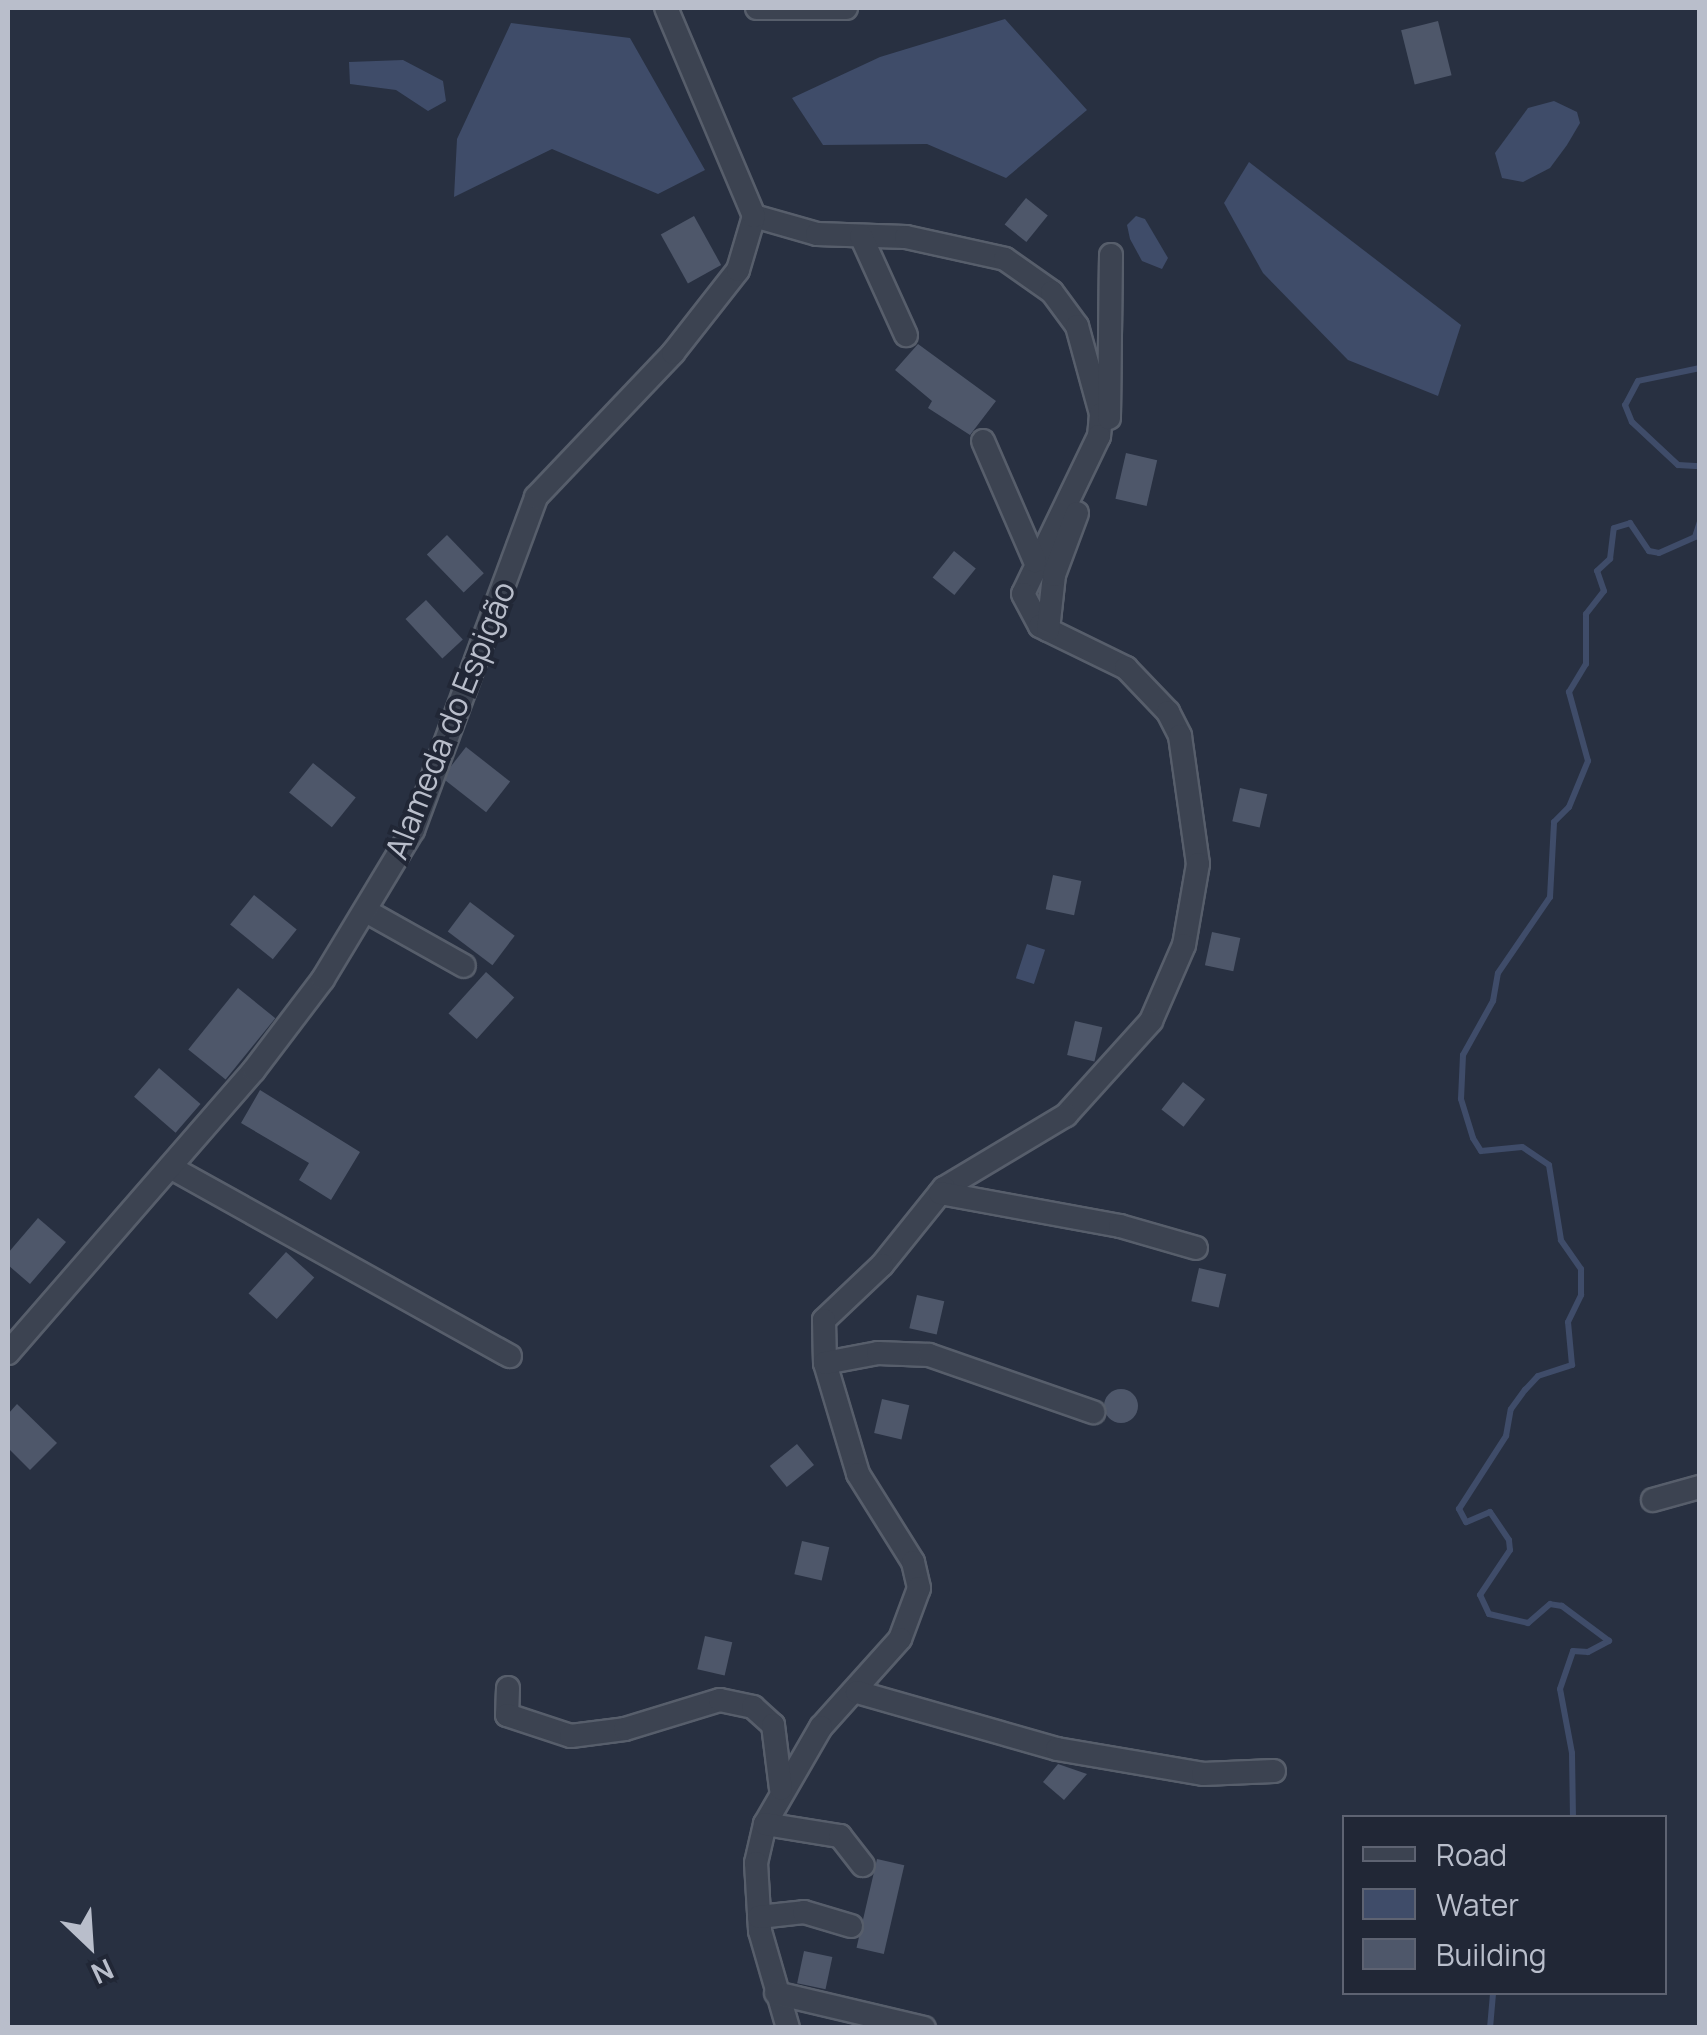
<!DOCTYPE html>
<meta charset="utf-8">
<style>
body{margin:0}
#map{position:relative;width:1707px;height:2035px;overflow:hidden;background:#283041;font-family:Manrope,sans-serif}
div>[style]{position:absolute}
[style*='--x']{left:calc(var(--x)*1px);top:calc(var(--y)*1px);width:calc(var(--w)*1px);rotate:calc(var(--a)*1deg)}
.water>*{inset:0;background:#3f4c69;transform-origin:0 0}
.stream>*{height:6px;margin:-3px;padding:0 3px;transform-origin:3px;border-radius:3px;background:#3f4c69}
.building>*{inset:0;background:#4e576a;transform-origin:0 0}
.round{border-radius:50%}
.roads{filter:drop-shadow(2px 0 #575e6b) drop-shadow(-2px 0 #575e6b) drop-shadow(0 2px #575e6b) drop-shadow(0 -2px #575e6b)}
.minor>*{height:22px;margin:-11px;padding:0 11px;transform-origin:11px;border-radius:11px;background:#3c4351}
span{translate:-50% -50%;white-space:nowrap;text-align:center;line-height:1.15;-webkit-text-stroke:8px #212736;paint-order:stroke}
.street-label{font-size:32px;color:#b9becb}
.frame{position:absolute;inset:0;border:10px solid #b9becb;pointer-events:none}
.legend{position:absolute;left:1342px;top:1815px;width:325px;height:180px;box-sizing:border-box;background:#212736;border:2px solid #5e6372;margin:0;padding:12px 18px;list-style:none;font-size:30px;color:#b9becb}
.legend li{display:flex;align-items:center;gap:20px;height:50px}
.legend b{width:50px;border:2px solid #5e6372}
.north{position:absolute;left:40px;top:1895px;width:100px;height:100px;-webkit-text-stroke:8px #212736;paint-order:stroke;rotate:155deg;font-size:28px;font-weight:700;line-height:40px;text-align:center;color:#b9becb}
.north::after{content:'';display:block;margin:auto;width:35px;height:45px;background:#b9becb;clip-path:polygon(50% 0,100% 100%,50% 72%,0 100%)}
</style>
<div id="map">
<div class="water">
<i style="clip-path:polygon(1005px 19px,1087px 110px,1006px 178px,927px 144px,823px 145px,792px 98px,880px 57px)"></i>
<i style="clip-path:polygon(511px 23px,630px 38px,705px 170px,658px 194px,552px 149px,454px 197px,457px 139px)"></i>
<i style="clip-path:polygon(403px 60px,443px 81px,446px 101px,428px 111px,396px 90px,350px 84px,349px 62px)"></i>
<i style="clip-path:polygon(1554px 101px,1577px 112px,1580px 123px,1567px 145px,1550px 168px,1523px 182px,1502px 178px,1495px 153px,1528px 108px)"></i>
<i style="clip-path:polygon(1249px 162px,1461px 325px,1438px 396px,1348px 360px,1263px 273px,1224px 203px)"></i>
<i style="clip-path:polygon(1136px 216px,1145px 219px,1168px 258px,1162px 269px,1142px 261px,1130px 239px,1127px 225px)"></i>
<i style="left:1027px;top:944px;width:19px;height:36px;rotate:18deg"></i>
</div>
<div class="stream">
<i style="--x:1700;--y:368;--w:63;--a:168.2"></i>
<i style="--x:1638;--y:381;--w:27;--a:118"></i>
<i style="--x:1625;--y:405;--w:18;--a:68"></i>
<i style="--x:1632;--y:422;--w:63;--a:43.1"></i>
<i style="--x:1678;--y:465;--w:22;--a:3"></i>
<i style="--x:1573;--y:1818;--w:65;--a:-90.9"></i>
<i style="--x:1572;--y:1753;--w:65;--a:-100.6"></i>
<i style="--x:1560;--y:1689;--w:40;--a:-71.1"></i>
<i style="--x:1573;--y:1651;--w:15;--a:4"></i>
<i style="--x:1588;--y:1652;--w:24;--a:-28"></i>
<i style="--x:1609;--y:1641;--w:59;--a:-143.3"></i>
<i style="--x:1562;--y:1606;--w:12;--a:-171"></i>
<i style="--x:1550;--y:1604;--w:29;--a:139"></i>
<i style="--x:1528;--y:1623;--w:40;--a:-167"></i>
<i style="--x:1489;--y:1614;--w:21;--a:-115"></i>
<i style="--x:1480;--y:1595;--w:54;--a:-56.3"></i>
<i style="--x:1510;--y:1550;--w:10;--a:-96"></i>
<i style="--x:1509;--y:1540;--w:34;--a:-124"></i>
<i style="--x:1490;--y:1512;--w:26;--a:157"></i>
<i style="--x:1466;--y:1522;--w:15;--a:-118"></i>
<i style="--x:1459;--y:1509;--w:87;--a:-57.2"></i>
<i style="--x:1506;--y:1436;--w:27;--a:-80"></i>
<i style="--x:1511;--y:1409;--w:24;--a:-54"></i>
<i style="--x:1525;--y:1390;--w:19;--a:-47"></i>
<i style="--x:1538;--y:1376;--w:36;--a:-18"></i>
<i style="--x:1572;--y:1365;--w:43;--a:-95.3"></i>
<i style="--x:1568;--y:1322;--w:30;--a:-64"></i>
<i style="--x:1581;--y:1295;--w:26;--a:-90"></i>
<i style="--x:1581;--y:1269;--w:35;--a:-125"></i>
<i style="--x:1561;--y:1240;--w:76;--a:-99.1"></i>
<i style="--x:1549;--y:1165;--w:32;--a:-146"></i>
<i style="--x:1522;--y:1147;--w:41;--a:174.4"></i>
<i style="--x:1481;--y:1151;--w:15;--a:-122"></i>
<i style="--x:1473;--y:1138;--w:41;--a:-107.1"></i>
<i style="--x:1461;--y:1099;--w:44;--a:-87.4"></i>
<i style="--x:1463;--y:1055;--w:62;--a:-60.9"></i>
<i style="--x:1493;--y:1001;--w:28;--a:-80"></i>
<i style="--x:1498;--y:973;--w:92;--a:-55.6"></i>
<i style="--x:1550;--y:897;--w:75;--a:-86.9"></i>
<i style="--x:1554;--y:822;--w:21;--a:-45"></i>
<i style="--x:1569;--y:807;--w:50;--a:-67.6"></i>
<i style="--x:1588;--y:761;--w:72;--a:-105.4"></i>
<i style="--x:1569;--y:692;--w:33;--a:-59"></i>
<i style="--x:1586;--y:664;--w:50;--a:-90"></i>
<i style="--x:1586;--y:614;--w:29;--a:-52"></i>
<i style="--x:1604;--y:591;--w:21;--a:-109"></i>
<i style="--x:1597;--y:571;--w:18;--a:-43"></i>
<i style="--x:1610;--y:559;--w:31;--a:-83"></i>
<i style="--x:1614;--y:528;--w:17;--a:-17"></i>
<i style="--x:1630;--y:523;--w:34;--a:56"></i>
<i style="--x:1649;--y:551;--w:10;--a:11"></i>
<i style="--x:1659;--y:553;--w:39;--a:-24"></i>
<i style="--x:1695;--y:537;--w:16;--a:-72"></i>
<i style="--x:1490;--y:2028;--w:36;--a:-85"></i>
</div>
<div class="building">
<i style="left:1438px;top:21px;width:56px;height:38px;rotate:76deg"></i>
<i style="left:1026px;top:198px;width:28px;height:34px;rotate:39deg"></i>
<i style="left:694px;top:216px;width:56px;height:38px;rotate:61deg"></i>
<i style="clip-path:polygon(918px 344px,996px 401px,970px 435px,928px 408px,932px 401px,895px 370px)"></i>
<i style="left:1126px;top:453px;width:32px;height:47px;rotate:13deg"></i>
<i style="left:447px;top:535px;width:53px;height:28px;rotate:46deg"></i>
<i style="left:954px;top:551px;width:28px;height:34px;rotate:39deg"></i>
<i style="left:426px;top:600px;width:54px;height:28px;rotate:47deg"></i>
<i style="left:466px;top:747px;width:56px;height:39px;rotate:38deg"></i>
<i style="left:313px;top:763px;width:55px;height:38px;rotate:39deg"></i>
<i style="left:1240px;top:788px;width:28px;height:34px;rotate:13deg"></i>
<i style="left:1053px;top:875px;width:29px;height:35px;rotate:12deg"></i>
<i style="left:254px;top:895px;width:55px;height:38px;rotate:39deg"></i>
<i style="left:470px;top:902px;width:56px;height:37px;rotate:37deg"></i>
<i style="left:1212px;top:932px;width:29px;height:34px;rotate:12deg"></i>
<i style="left:486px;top:972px;width:38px;height:56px;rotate:42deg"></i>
<i style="left:238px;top:988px;width:48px;height:79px;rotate:39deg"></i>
<i style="left:1075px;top:1021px;width:28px;height:35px;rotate:13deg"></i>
<i style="left:159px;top:1068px;width:55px;height:38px;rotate:41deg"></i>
<i style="left:1183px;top:1082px;width:28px;height:35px;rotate:38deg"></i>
<i style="clip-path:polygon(260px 1090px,360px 1152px,331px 1200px,299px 1180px,309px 1163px,241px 1123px)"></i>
<i style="clip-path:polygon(38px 1218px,66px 1242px,30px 1284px,8px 1265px,8px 1253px)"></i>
<i style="left:286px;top:1252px;width:38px;height:56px;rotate:42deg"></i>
<i style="left:1199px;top:1268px;width:28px;height:34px;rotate:13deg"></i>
<i style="left:917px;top:1295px;width:28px;height:34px;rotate:13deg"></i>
<i class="round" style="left:1104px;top:1389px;width:34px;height:34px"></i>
<i style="left:882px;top:1399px;width:28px;height:35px;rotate:13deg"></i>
<i style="clip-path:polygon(17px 1404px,57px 1443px,30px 1470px,8px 1448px,8px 1414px)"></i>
<i style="left:797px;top:1444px;width:27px;height:35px;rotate:51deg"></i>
<i style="left:802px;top:1541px;width:28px;height:34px;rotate:13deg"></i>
<i style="left:705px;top:1636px;width:28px;height:34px;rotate:13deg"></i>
<i style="clip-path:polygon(1058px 1764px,1087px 1774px,1064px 1800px,1043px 1782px)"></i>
<i style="left:877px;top:1859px;width:28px;height:91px;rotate:13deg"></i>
<i style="left:804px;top:1951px;width:29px;height:33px;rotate:12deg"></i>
</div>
<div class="roads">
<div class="minor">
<i style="--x:757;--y:8;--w:89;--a:0"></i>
<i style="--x:754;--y:216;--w:66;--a:15.9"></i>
<i style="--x:817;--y:234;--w:89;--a:1.9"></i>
<i style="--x:906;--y:237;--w:101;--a:12.5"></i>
<i style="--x:1005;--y:259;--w:57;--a:35.1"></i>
<i style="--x:1052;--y:292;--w:42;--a:53.7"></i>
<i style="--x:1077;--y:326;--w:91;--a:74.7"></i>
<i style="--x:1101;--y:414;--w:22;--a:95"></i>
<i style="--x:1099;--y:436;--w:175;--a:115.7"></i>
<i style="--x:1023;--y:594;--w:36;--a:62"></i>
<i style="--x:1040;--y:626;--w:96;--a:26"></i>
<i style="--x:1126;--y:668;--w:61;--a:46.3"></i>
<i style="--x:1168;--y:712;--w:27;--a:63"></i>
<i style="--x:1180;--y:736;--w:129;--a:82"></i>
<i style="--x:1198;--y:864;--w:82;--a:99.8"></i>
<i style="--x:1184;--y:945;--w:83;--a:113.5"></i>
<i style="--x:1151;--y:1021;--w:127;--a:132.1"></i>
<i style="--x:1066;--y:1115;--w:142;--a:149.1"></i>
<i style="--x:944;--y:1188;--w:99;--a:128.8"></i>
<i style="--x:882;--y:1265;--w:80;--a:136.5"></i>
<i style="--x:824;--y:1320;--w:43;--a:88.7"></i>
<i style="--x:825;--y:1363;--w:116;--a:73.4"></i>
<i style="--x:858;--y:1474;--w:104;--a:58"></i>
<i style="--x:913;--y:1562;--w:27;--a:77"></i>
<i style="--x:919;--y:1588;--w:54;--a:110.4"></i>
<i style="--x:900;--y:1639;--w:118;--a:131.9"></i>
<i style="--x:821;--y:1727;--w:112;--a:120"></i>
<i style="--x:765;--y:1824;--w:40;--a:103"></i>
<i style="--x:756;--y:1863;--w:68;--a:86.6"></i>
<i style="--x:760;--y:1931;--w:101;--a:73.9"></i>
<i style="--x:861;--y:236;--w:109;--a:65.6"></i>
<i style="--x:1109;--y:418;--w:163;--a:-89.3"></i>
<i style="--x:983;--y:441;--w:131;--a:66.6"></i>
<i style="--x:1048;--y:630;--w:55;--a:-83.8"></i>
<i style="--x:1054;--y:575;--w:66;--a:-69.6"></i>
<i style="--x:366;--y:911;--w:112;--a:29.3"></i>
<i style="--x:170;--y:1167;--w:389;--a:29.1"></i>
<i style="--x:940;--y:1193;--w:183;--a:10.4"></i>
<i style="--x:1120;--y:1226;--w:79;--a:16.1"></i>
<i style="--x:8;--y:1353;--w:375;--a:-49"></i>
<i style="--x:254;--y:1070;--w:114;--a:-52.8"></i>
<i style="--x:323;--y:979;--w:174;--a:-58.9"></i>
<i style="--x:413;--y:830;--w:355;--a:-69.7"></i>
<i style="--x:536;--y:497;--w:199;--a:-46.4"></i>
<i style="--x:673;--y:353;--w:105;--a:-51.9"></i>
<i style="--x:738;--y:270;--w:56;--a:-73.5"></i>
<i style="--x:754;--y:216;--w:226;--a:-112.9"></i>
<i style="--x:825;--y:1363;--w:54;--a:-10.7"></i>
<i style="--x:878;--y:1353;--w:51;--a:2.2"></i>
<i style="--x:929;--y:1355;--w:174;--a:19.2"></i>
<i style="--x:1653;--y:1500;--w:49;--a:-15.5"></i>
<i style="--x:508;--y:1688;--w:27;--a:92"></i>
<i style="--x:507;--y:1715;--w:67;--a:18.2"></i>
<i style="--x:571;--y:1736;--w:54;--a:-7.4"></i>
<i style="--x:625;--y:1729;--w:99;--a:-17"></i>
<i style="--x:720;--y:1700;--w:34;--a:12"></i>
<i style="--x:753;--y:1707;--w:27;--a:42"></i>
<i style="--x:773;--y:1725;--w:64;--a:82.9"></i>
<i style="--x:857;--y:1692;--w:208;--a:15.9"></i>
<i style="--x:1057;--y:1749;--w:148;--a:9.7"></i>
<i style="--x:1203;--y:1774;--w:71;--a:-2.4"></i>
<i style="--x:765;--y:1824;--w:76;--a:9.1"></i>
<i style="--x:840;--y:1836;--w:37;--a:52"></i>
<i style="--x:759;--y:1917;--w:45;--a:-6.3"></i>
<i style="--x:804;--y:1912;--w:49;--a:16.6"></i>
<i style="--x:776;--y:1993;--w:152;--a:13.3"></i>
</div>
</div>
<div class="street-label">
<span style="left:450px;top:720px;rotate:-68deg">Alameda do Espigão</span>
</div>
<div class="frame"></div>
<ul class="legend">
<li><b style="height:12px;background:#3c4351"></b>Road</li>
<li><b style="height:28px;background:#3f4c69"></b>Water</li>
<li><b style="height:28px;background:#4e576a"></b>Building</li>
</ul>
<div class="north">N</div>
</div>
